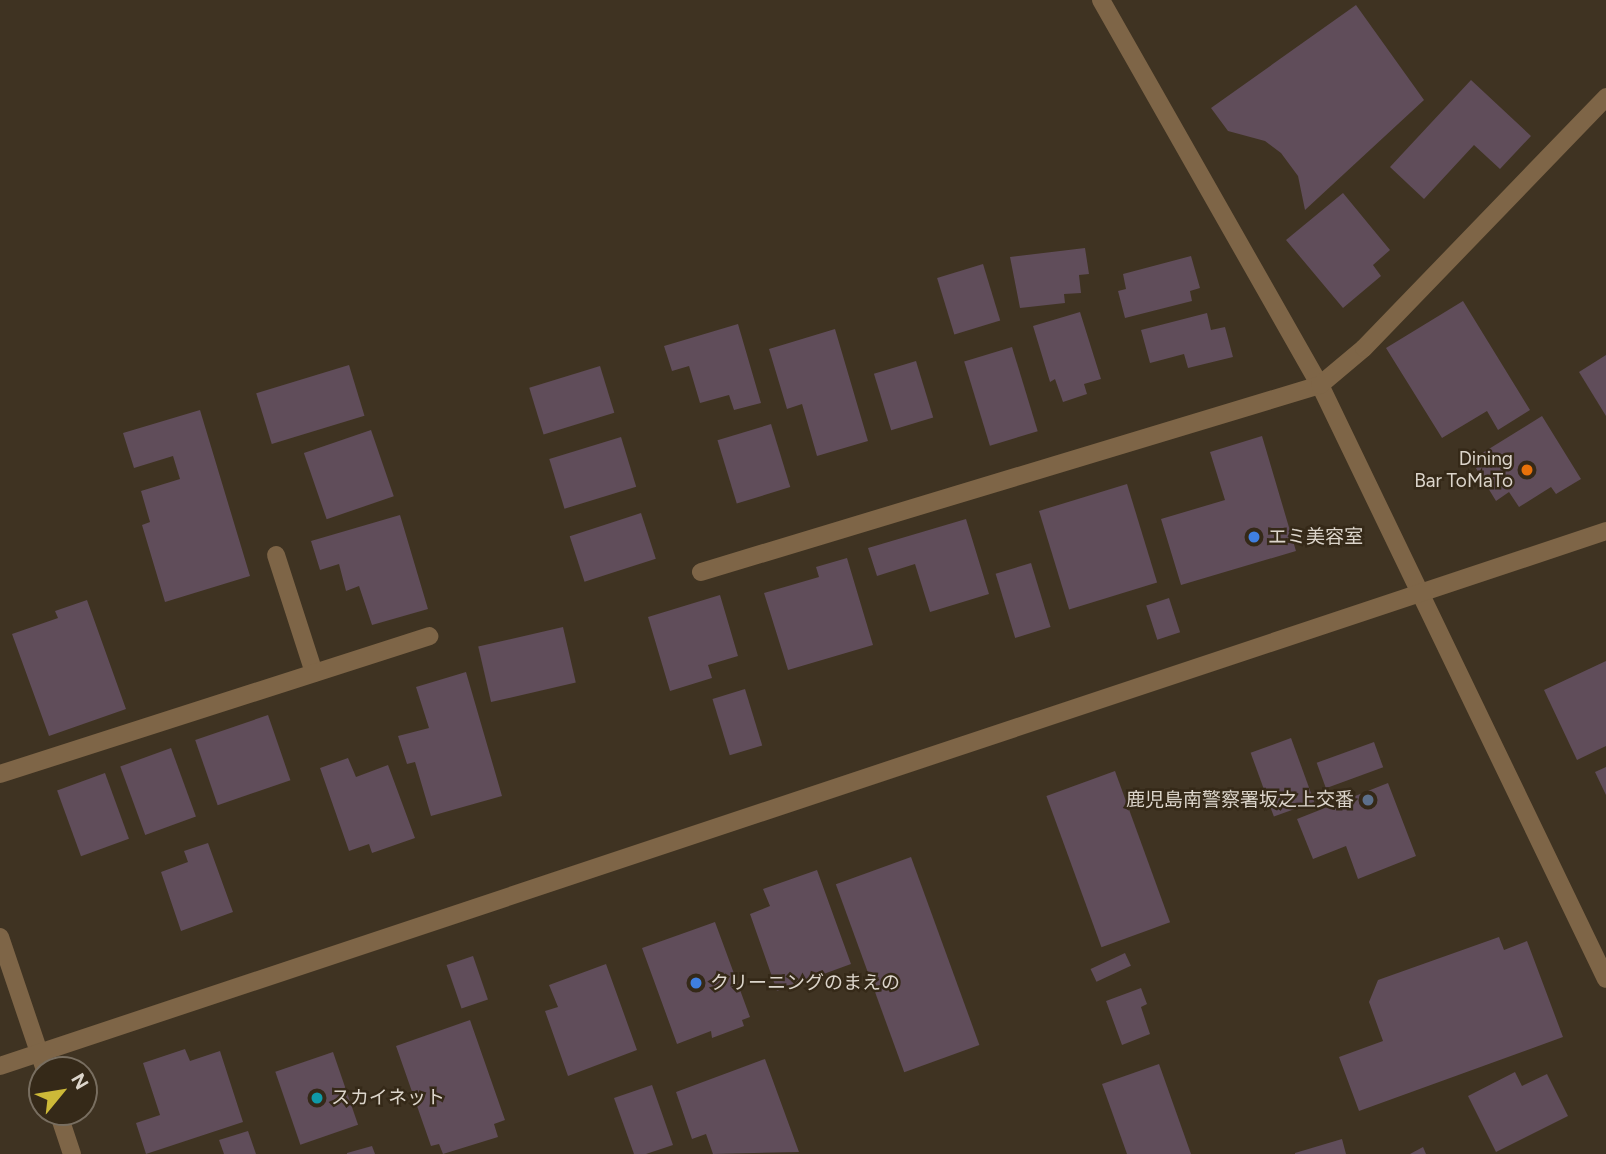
<!DOCTYPE html>
<meta charset="utf-8">
<style>
body{margin:0}
#map{position:relative;width:1606px;height:1154px;overflow:hidden;background:#3f3322;font-family:Figtree,"Noto Sans JP",sans-serif}
div>[style]{position:absolute}
[style*='--x']{left:calc(var(--x)*1px);top:calc(var(--y)*1px);width:calc(var(--w)*1px);rotate:calc(var(--a)*1deg)}
.building>*{inset:0;background:#604d5a;transform-origin:0 0}
.minor>*{height:18px;margin:-9px;padding:0 9px;transform-origin:9px;border-radius:9px;background:#7e6547}
.dots>*{width:19px;height:19px;translate:-50% -50%;box-sizing:border-box;border:4px solid #352918;border-radius:50%}
span{translate:-50% -50%;white-space:nowrap;text-align:center;line-height:1.15;-webkit-text-stroke:5px #352918;paint-order:stroke}
.poi-label{font-size:19px;color:#dcd5cb}
.right{translate:-100% -50%;text-align:right}
.left{translate:0 -50%;text-align:left}
.north{position:absolute;left:28px;top:1056px;width:70px;height:70px;box-sizing:border-box;background:#352918;border:2px solid #786e60;border-radius:50%;rotate:60deg;font-size:19px;font-weight:700;line-height:28px;text-align:center;color:#dcd5cb}
.north::after{content:'';display:block;margin:auto;width:24px;height:32px;background:#cdb938;clip-path:polygon(50% 0,100% 100%,50% 72%,0 100%)}
</style>
<div id="map">
<div class="building">
<i style="clip-path:polygon(1356px 5px,1424px 100px,1305px 210px,1298px 176px,1281px 153px,1265px 141px,1228px 131px,1211px 108px)"></i>
<i style="clip-path:polygon(1471px 80px,1531px 136px,1500px 169px,1474px 145px,1424px 199px,1390px 167px)"></i>
<i style="clip-path:polygon(1343px 193px,1390px 250px,1373px 265px,1381px 276px,1343px 308px,1286px 240px)"></i>
<i style="clip-path:polygon(1085px 248px,1089px 274px,1079px 275px,1081px 293px,1064px 294px,1065px 303px,1020px 308px,1010px 257px)"></i>
<i style="clip-path:polygon(1191px 256px,1200px 288px,1190px 291px,1192px 301px,1125px 318px,1118px 291px,1126px 289px,1123px 274px)"></i>
<i style="left:983px;top:264px;width:59px;height:48px;rotate:73deg"></i>
<i style="clip-path:polygon(1463px 301px,1530px 410px,1498px 430px,1487px 411px,1442px 438px,1386px 348px)"></i>
<i style="clip-path:polygon(1080px 312px,1101px 379px,1084px 384px,1087px 394px,1063px 402px,1055px 379px,1050px 382px,1033px 326px)"></i>
<i style="clip-path:polygon(1207px 313px,1211px 330px,1225px 327px,1233px 357px,1188px 368px,1184px 354px,1150px 363px,1141px 330px)"></i>
<i style="clip-path:polygon(738px 324px,761px 403px,734px 410px,729px 395px,700px 403px,689px 366px,672px 371px,664px 346px)"></i>
<i style="clip-path:polygon(835px 329px,868px 441px,817px 456px,802px 404px,787px 409px,769px 349px)"></i>
<i style="left:1012px;top:347px;width:88px;height:50px;rotate:73deg"></i>
<i style="clip-path:polygon(1606px 355px,1606px 416px,1579px 372px)"></i>
<i style="left:916px;top:361px;width:59px;height:44px;rotate:73deg"></i>
<i style="left:349px;top:365px;width:53px;height:97px;rotate:73deg"></i>
<i style="left:600px;top:366px;width:49px;height:74px;rotate:73deg"></i>
<i style="clip-path:polygon(200px 410px,250px 576px,165px 602px,142px 525px,150px 522px,141px 491px,180px 479px,173px 456px,134px 468px,123px 433px)"></i>
<i style="clip-path:polygon(1542px 416px,1581px 479px,1556px 494px,1551px 487px,1519px 507px,1509px 492px,1496px 501px,1471px 460px)"></i>
<i style="left:771px;top:424px;width:66px;height:56px;rotate:73deg"></i>
<i style="left:371px;top:430px;width:70px;height:71px;rotate:71deg"></i>
<i style="clip-path:polygon(1262px 436px,1296px 551px,1181px 585px,1161px 519px,1225px 500px,1210px 452px)"></i>
<i style="left:621px;top:437px;width:52px;height:75px;rotate:73deg"></i>
<i style="left:1127px;top:484px;width:103px;height:92px;rotate:73deg"></i>
<i style="left:641px;top:513px;width:48px;height:75px;rotate:72deg"></i>
<i style="clip-path:polygon(400px 515px,428px 609px,372px 625px,359px 586px,346px 591px,339px 564px,320px 570px,311px 541px)"></i>
<i style="clip-path:polygon(966px 519px,989px 594px,930px 612px,915px 564px,877px 576px,868px 548px)"></i>
<i style="clip-path:polygon(847px 558px,873px 645px,788px 670px,764px 593px,819px 577px,816px 567px)"></i>
<i style="left:1031px;top:563px;width:67px;height:37px;rotate:73deg"></i>
<i style="clip-path:polygon(720px 595px,738px 656px,708px 665px,712px 678px,670px 691px,648px 617px)"></i>
<i style="left:1169px;top:598px;width:36px;height:24px;rotate:72deg"></i>
<i style="clip-path:polygon(87px 600px,126px 709px,49px 736px,12px 634px,58px 618px,55px 611px)"></i>
<i style="left:563px;top:627px;width:57px;height:87px;rotate:77deg"></i>
<i style="clip-path:polygon(1606px 661px,1606px 746px,1577px 760px,1544px 690px)"></i>
<i style="clip-path:polygon(466px 672px,502px 796px,431px 816px,415px 762px,407px 764px,398px 736px,429px 728px,416px 687px)"></i>
<i style="left:745px;top:689px;width:59px;height:34px;rotate:73deg"></i>
<i style="left:268px;top:715px;width:69px;height:77px;rotate:71deg"></i>
<i style="left:1291px;top:738px;width:68px;height:43px;rotate:70deg"></i>
<i style="left:1374px;top:742px;width:27px;height:61px;rotate:70deg"></i>
<i style="left:171px;top:748px;width:73px;height:54px;rotate:70deg"></i>
<i style="clip-path:polygon(348px 758px,356px 777px,388px 765px,415px 838px,372px 853px,369px 844px,349px 851px,320px 768px)"></i>
<i style="clip-path:polygon(1606px 767px,1606px 795px,1595px 772px)"></i>
<i style="left:1115px;top:771px;width:161px;height:73px;rotate:70deg"></i>
<i style="left:105px;top:773px;width:70px;height:51px;rotate:70deg"></i>
<i style="clip-path:polygon(1388px 783px,1416px 856px,1358px 879px,1346px 846px,1313px 859px,1297px 819px)"></i>
<i style="clip-path:polygon(208px 843px,233px 912px,181px 931px,161px 872px,188px 862px,184px 851px)"></i>
<i style="left:911px;top:857px;width:200px;height:80px;rotate:70deg"></i>
<i style="clip-path:polygon(817px 870px,851px 964px,777px 991px,750px 914px,770px 906px,763px 889px)"></i>
<i style="clip-path:polygon(715px 922px,750px 1017px,742px 1020px,744px 1026px,712px 1038px,711px 1031px,677px 1044px,642px 948px)"></i>
<i style="clip-path:polygon(1499px 937px,1504px 950px,1527px 941px,1563px 1037px,1359px 1111px,1339px 1057px,1383px 1041px,1369px 1002px,1378px 980px)"></i>
<i style="left:1125px;top:953px;width:14px;height:38px;rotate:65deg"></i>
<i style="left:473px;top:956px;width:46px;height:28px;rotate:71deg"></i>
<i style="clip-path:polygon(606px 964px,637px 1050px,568px 1076px,545px 1011px,558px 1007px,549px 985px)"></i>
<i style="clip-path:polygon(1141px 988px,1147px 1004px,1141px 1007px,1150px 1034px,1122px 1045px,1106px 1001px)"></i>
<i style="clip-path:polygon(470px 1020px,505px 1120px,494px 1124px,498px 1137px,443px 1154px,439px 1144px,431px 1146px,396px 1046px)"></i>
<i style="clip-path:polygon(185px 1049px,190px 1061px,220px 1051px,243px 1122px,146px 1154px,136px 1123px,160px 1115px,143px 1063px)"></i>
<i style="left:333px;top:1052px;width:77px;height:61px;rotate:71deg"></i>
<i style="clip-path:polygon(765px 1059px,799px 1152px,713px 1154px,706px 1134px,692px 1139px,676px 1092px)"></i>
<i style="clip-path:polygon(1159px 1064px,1191px 1154px,1127px 1154px,1102px 1084px)"></i>
<i style="clip-path:polygon(1515px 1072px,1522px 1086px,1547px 1074px,1568px 1116px,1496px 1152px,1468px 1096px)"></i>
<i style="clip-path:polygon(652px 1085px,673px 1145px,646px 1154px,634px 1154px,614px 1098px)"></i>
<i style="clip-path:polygon(248px 1131px,256px 1154px,224px 1154px,219px 1140px)"></i>
<i style="clip-path:polygon(1342px 1139px,1346px 1154px,1295px 1154px,1295px 1153px)"></i>
<i style="clip-path:polygon(372px 1146px,375px 1154px,347px 1154px,347px 1153px)"></i>
<i style="clip-path:polygon(1423px 1147px,1426px 1154px,1410px 1154px)"></i>
</div>
<div class="minor">
<i style="--x:1101;--y:0;--w:443;--a:60.4"></i>
<i style="--x:1320;--y:385;--w:659;--a:64.29"></i>
<i style="--x:276;--y:555;--w:124;--a:72.1"></i>
<i style="--x:701;--y:572;--w:647;--a:-16.81"></i>
<i style="--x:1320;--y:385;--w:57;--a:-40.1"></i>
<i style="--x:1364;--y:348;--w:349;--a:-46"></i>
<i style="--x:0;--y:774;--w:451;--a:-17.8"></i>
<i style="--x:0;--y:937;--w:140;--a:71.3"></i>
<i style="--x:0;--y:1066;--w:1693;--a:-18.42"></i>
<i style="--x:58;--y:1112;--w:44;--a:71.6"></i>
</div>
<div class="dots">
<i style="left:1527px;top:470px;background:#e8710a"></i>
<i style="left:1254px;top:537px;background:#3f7fe0"></i>
<i style="left:1368px;top:800px;background:#5c6f8a"></i>
<i style="left:696px;top:983px;background:#3f7fe0"></i>
<i style="left:317px;top:1098px;background:#0f9aa8"></i>
</div>
<div class="poi-label">
<span class="right" style="left:1513px;top:470px">Dining<br>Bar ToMaTo</span>
<span class="left" style="left:1268px;top:537px">エミ美容室</span>
<span class="right" style="left:1354px;top:800px">鹿児島南警察署坂之上交番</span>
<span class="left" style="left:710px;top:983px">クリーニングのまえの</span>
<span class="left" style="left:331px;top:1098px">スカイネット</span>
</div>
<div class="north">N</div>
</div>
